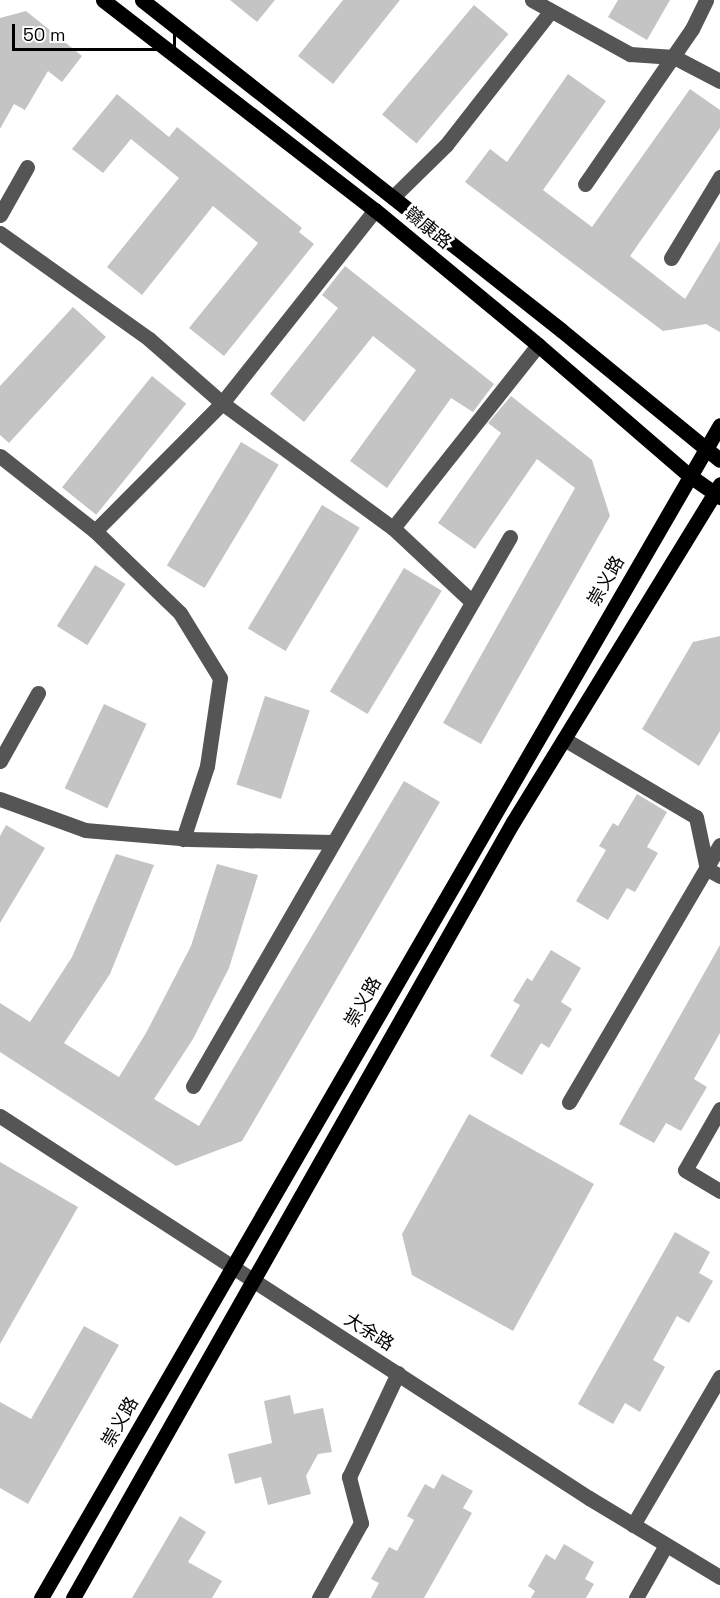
<!DOCTYPE html>
<meta charset="utf-8">
<style>
body{margin:0}
#map{position:relative;width:720px;height:1598px;overflow:hidden;background:#fff;font-family:"Space Grotesk","Noto Sans SC",sans-serif}
div>[style]{position:absolute}
[style*='--x']{left:calc(var(--x)*1px);top:calc(var(--y)*1px);width:calc(var(--w)*1px);rotate:calc(var(--a)*1deg)}
.building>*{inset:0;background:#c4c4c4;transform-origin:0 0}
.minor>*{height:15px;margin:-7.5px;padding:0 7.5px;transform-origin:7.5px;border-radius:7.5px;background:#555}
.major>*{height:15px;margin:-7.5px;padding:0 7.5px;transform-origin:7.5px;border-radius:7.5px;background:#000}
span{translate:-50% -50%;white-space:nowrap;text-align:center;line-height:1.15;-webkit-text-stroke:5px #fff;paint-order:stroke}
.street-label{font-size:18px;color:#000}
.scale{position:absolute;left:12px;top:24px;width:164px;height:27px;box-sizing:border-box;border:3px solid #000;border-top:0;padding-left:8px;font-size:18px;line-height:21px;white-space:nowrap;color:#000;-webkit-text-stroke:4px #fff;paint-order:stroke}
</style>
<div id="map">
<div class="building">
<i style="clip-path:polygon(230px 0,275px 0,257px 22px)"></i>
<i style="clip-path:polygon(343px 0,400px 0,333px 84px,298px 56px)"></i>
<i style="clip-path:polygon(618px 0,670px 0,647px 40px,608px 17px)"></i>
<i style="left:474px;top:5px;width:45px;height:143px;rotate:40deg"></i>
<i style="clip-path:polygon(26px 11px,82px 56px,62px 82px,48px 71px,25px 110px,14px 104px,0 129px,0 18px)"></i>
<i style="clip-path:polygon(568px 74px,606px 101px,543px 190px,592px 227px,690px 89px,720px 110px,720px 128px,630px 256px,685px 299px,720px 241px,720px 332px,706px 324px,663px 331px,465px 182px,490px 149px,507px 162px)"></i>
<i style="clip-path:polygon(117px 94px,169px 137px,177px 127px,302px 228px,299px 232px,314px 244px,224px 356px,189px 328px,258px 243px,213px 206px,142px 295px,107px 267px,179px 178px,131px 139px,103px 173px,72px 149px)"></i>
<i style="clip-path:polygon(345px 266px,494px 384px,473px 412px,451px 398px,387px 488px,350px 461px,416px 370px,373px 336px,304px 422px,270px 394px,338px 308px,322px 295px)"></i>
<i style="clip-path:polygon(73px 307px,106px 337px,9px 443px,0 435px,0 386px)"></i>
<i style="left:152px;top:376px;width:44px;height:143px;rotate:39deg"></i>
<i style="clip-path:polygon(511px 396px,592px 460px,610px 516px,481px 744px,443px 723px,575px 488px,537px 459px,475px 549px,438px 523px,501px 433px,488px 423px)"></i>
<i style="left:241px;top:442px;width:44px;height:144px;rotate:31deg"></i>
<i style="left:322px;top:505px;width:44px;height:144px;rotate:31deg"></i>
<i style="left:95px;top:565px;width:36px;height:72px;rotate:32deg"></i>
<i style="left:404px;top:568px;width:44px;height:144px;rotate:31deg"></i>
<i style="clip-path:polygon(720px 636px,720px 731px,699px 766px,642px 729px,693px 642px)"></i>
<i style="left:265px;top:696px;width:47px;height:93px;rotate:18deg"></i>
<i style="left:104px;top:704px;width:47px;height:93px;rotate:25deg"></i>
<i style="clip-path:polygon(404px 781px,440px 802px,242px 1141px,176px 1166px,0 1052px,0 1003px,30px 1022px,72px 957px,116px 854px,154px 865px,110px 974px,64px 1043px,119px 1077px,146px 1033px,191px 946px,217px 864px,258px 875px,229px 968px,193px 1039px,154px 1099px,199px 1126px)"></i>
<i style="clip-path:polygon(637px 794px,667px 812px,647px 847px,658px 853px,635px 892px,627px 888px,608px 920px,576px 901px,606px 850px,599px 846px,613px 823px,618px 826px)"></i>
<i style="clip-path:polygon(6px 825px,45px 848px,0 923px,0 836px)"></i>
<i style="clip-path:polygon(720px 945px,720px 1033px,694px 1079px,707px 1087px,681px 1131px,666px 1123px,654px 1143px,619px 1124px)"></i>
<i style="clip-path:polygon(551px 950px,581px 968px,561px 1002px,572px 1009px,549px 1048px,541px 1043px,522px 1075px,490px 1056px,520px 1005px,513px 1001px,527px 978px,532px 981px)"></i>
<i style="clip-path:polygon(469px 1114px,594px 1184px,513px 1331px,412px 1275px,402px 1234px)"></i>
<i style="clip-path:polygon(0 1162px,78px 1207px,0 1344px)"></i>
<i style="clip-path:polygon(675px 1232px,710px 1252px,699px 1273px,713px 1281px,689px 1323px,677px 1316px,653px 1360px,665px 1367px,640px 1412px,625px 1403px,613px 1424px,578px 1404px)"></i>
<i style="clip-path:polygon(84px 1326px,119px 1345px,28px 1504px,0 1488px,0 1402px,31px 1419px)"></i>
<i style="clip-path:polygon(290px 1395px,294px 1414px,323px 1408px,332px 1452px,318px 1454px,306px 1476px,311px 1494px,268px 1505px,261px 1477px,235px 1484px,228px 1454px,272px 1443px,264px 1401px)"></i>
<i style="clip-path:polygon(442px 1474px,473px 1491px,463px 1508px,472px 1513px,424px 1598px,371px 1598px,379px 1583px,371px 1579px,389px 1547px,397px 1551px,414px 1520px,407px 1516px,425px 1484px,434px 1489px)"></i>
<i style="clip-path:polygon(180px 1516px,206px 1532px,188px 1562px,222px 1581px,212px 1598px,132px 1598px)"></i>
<i style="clip-path:polygon(564px 1544px,594px 1562px,585px 1579px,594px 1584px,586px 1598px,531px 1598px,535px 1591px,528px 1586px,546px 1554px,555px 1560px)"></i>
</div>
<div class="minor">
<i style="--x:532;--y:0;--w:112;--a:28.9"></i>
<i style="--x:630;--y:54;--w:44;--a:3.9"></i>
<i style="--x:674;--y:57;--w:52;--a:27.6"></i>
<i style="--x:585;--y:184;--w:188;--a:-55.4"></i>
<i style="--x:692;--y:29;--w:32;--a:-64"></i>
<i style="--x:393;--y:197;--w:74;--a:-44.5"></i>
<i style="--x:446;--y:145;--w:169;--a:-52"></i>
<i style="--x:0;--y:215;--w:55;--a:-60.6"></i>
<i style="--x:0;--y:233;--w:183;--a:35.4"></i>
<i style="--x:149;--y:339;--w:97;--a:41.2"></i>
<i style="--x:222;--y:403;--w:212;--a:36.2"></i>
<i style="--x:393;--y:528;--w:108;--a:43.1"></i>
<i style="--x:671;--y:258;--w:95;--a:-58.8"></i>
<i style="--x:0;--y:456;--w:121;--a:38.3"></i>
<i style="--x:95;--y:531;--w:118;--a:44"></i>
<i style="--x:180;--y:613;--w:76;--a:58.4"></i>
<i style="--x:220;--y:678;--w:89;--a:98.4"></i>
<i style="--x:207;--y:766;--w:77;--a:108.2"></i>
<i style="--x:393;--y:528;--w:233;--a:-51.6"></i>
<i style="--x:95;--y:531;--w:180;--a:-45.2"></i>
<i style="--x:222;--y:403;--w:246;--a:-51.6"></i>
<i style="--x:564;--y:739;--w:153;--a:30.6"></i>
<i style="--x:696;--y:817;--w:53;--a:78.1"></i>
<i style="--x:707;--y:869;--w:15;--a:28"></i>
<i style="--x:0;--y:761;--w:78;--a:-60.8"></i>
<i style="--x:0;--y:799;--w:90;--a:20"></i>
<i style="--x:85;--y:830;--w:104;--a:4.9"></i>
<i style="--x:189;--y:839;--w:144;--a:1.2"></i>
<i style="--x:193;--y:1086;--w:634;--a:-60"></i>
<i style="--x:569;--y:1102;--w:298;--a:-59.6"></i>
<i style="--x:720;--y:1109;--w:70;--a:119.8"></i>
<i style="--x:685;--y:1170;--w:41;--a:31"></i>
<i style="--x:0;--y:1116;--w:702;--a:32.97"></i>
<i style="--x:589;--y:1498;--w:153;--a:31.1"></i>
<i style="--x:633;--y:1525;--w:172;--a:-59.6"></i>
<i style="--x:319;--y:1598;--w:86;--a:-60.8"></i>
<i style="--x:361;--y:1523;--w:48;--a:-104.6"></i>
<i style="--x:349;--y:1477;--w:115;--a:-64.8"></i>
<i style="--x:636;--y:1598;--w:61;--a:-60.5"></i>
</div>
<div class="major">
<i style="--x:103;--y:0;--w:344;--a:37.7"></i>
<i style="--x:375;--y:210;--w:212;--a:39.6"></i>
<i style="--x:538;--y:345;--w:201;--a:40.8"></i>
<i style="--x:690;--y:476;--w:37;--a:35"></i>
<i style="--x:142;--y:0;--w:533;--a:38.22"></i>
<i style="--x:561;--y:330;--w:205;--a:39.3"></i>
<i style="--x:41;--y:1598;--w:1355;--a:-59.94"></i>
<i style="--x:73;--y:1598;--w:892;--a:-60.45"></i>
<i style="--x:513;--y:822;--w:396;--a:-58.5"></i>
</div>
<div class="street-label">
<span style="left:428px;top:228px;rotate:40deg">赣康路</span>
<span style="left:606px;top:581px;rotate:-60deg">崇义路</span>
<span style="left:363px;top:1002px;rotate:-60deg">崇义路</span>
<span style="left:369px;top:1332px;rotate:32deg">大余路</span>
<span style="left:120px;top:1422px;rotate:-60deg">崇义路</span>
</div>
<div class="scale">50 m</div>
</div>
